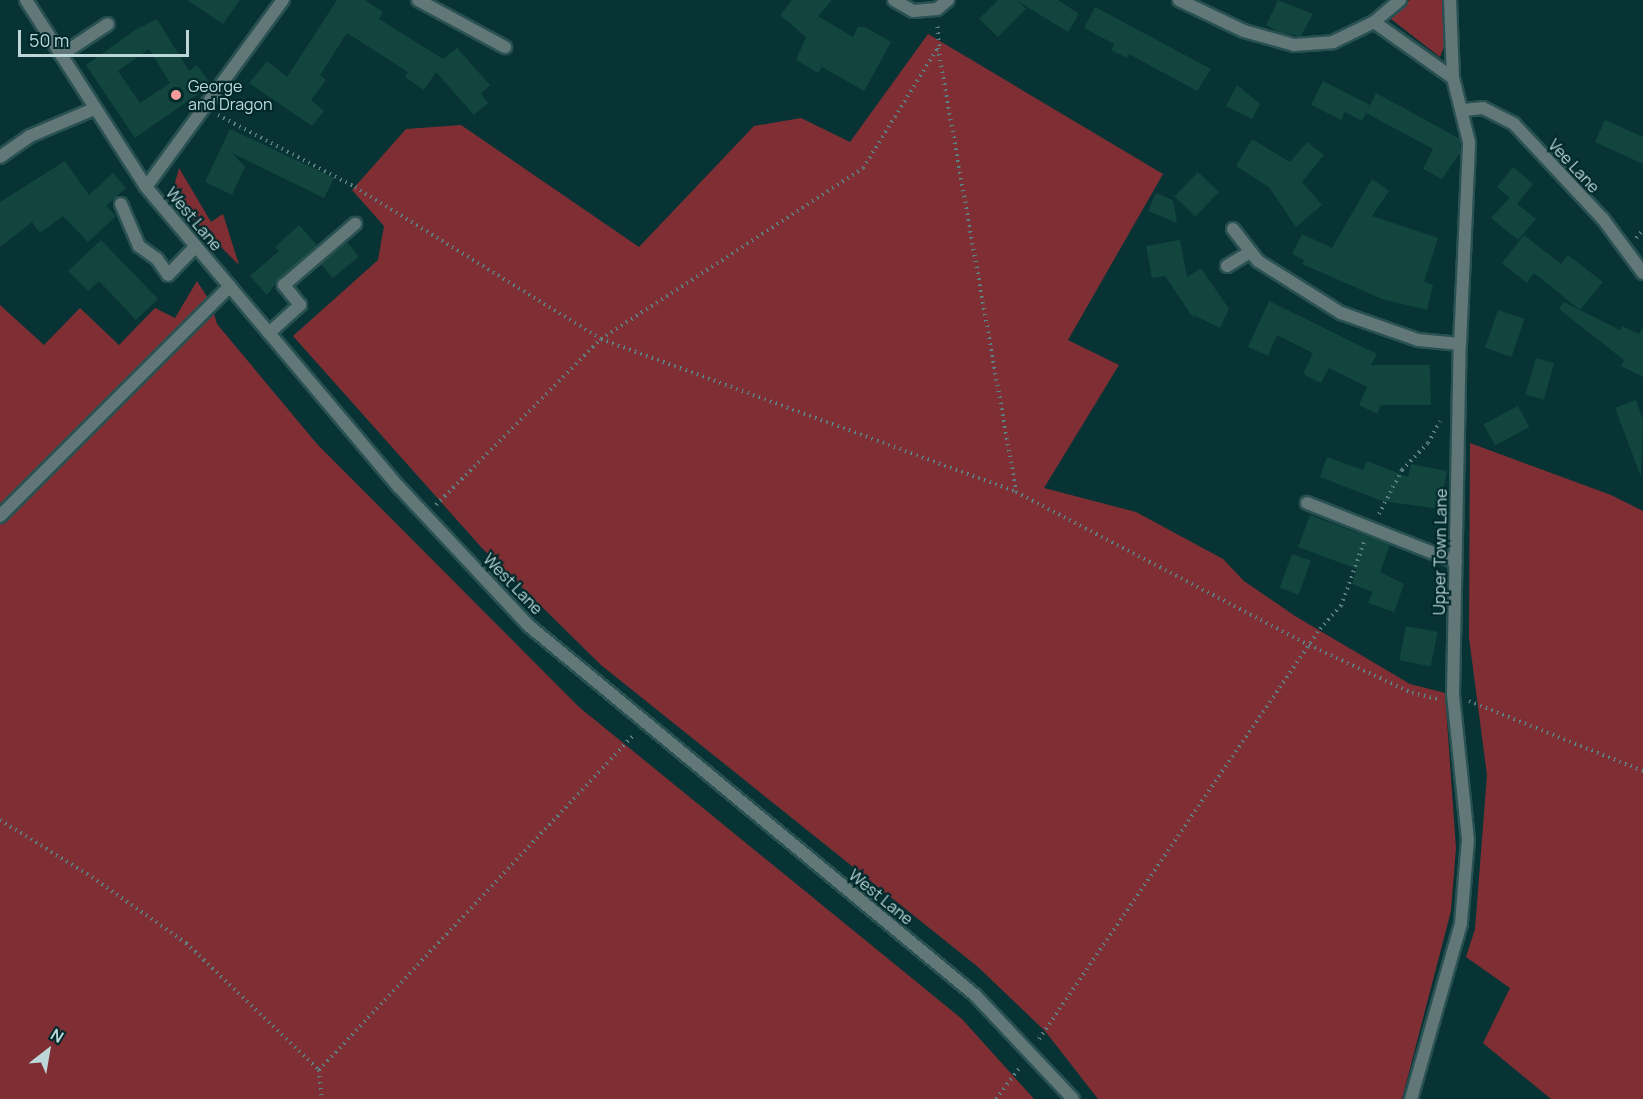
<!DOCTYPE html>
<style>
body{margin:0}
#map{position:relative;width:1643px;height:1099px;overflow:hidden;background:#083335;font-family:Manrope,sans-serif}
div>[style]{position:absolute}
[style*='--x']{left:calc(var(--x)*1px);top:calc(var(--y)*1px);width:calc(var(--w)*1px);rotate:calc(var(--a)*1deg)}
.green>*{inset:0;background:#7f2f34}
.building>*{inset:0;background:#11453d;transform-origin:0 0}
.path>*{height:4px;margin-top:-2px;transform-origin:0;background:repeating-linear-gradient(90deg,#5d8082 0 1.5px,transparent 0 6px)}
.roads{filter:drop-shadow(2px 0 #295152) drop-shadow(-2px 0 #295152) drop-shadow(0 2px #295152) drop-shadow(0 -2px #295152)}
.service>*{height:12px;margin:-6px;padding:0 6px;transform-origin:6px;border-radius:6px;background:#617778}
.minor>*{height:12px;margin:-6px;padding:0 6px;transform-origin:6px;border-radius:6px;background:#617778}
.tertiary>*{height:12px;margin:-6px;padding:0 6px;transform-origin:6px;border-radius:6px;background:#617778}
.dots>*{width:16px;height:16px;translate:-50% -50%;box-sizing:border-box;border:3px solid #00292b;border-radius:50%}
span{translate:-50% -50%;white-space:nowrap;text-align:center;line-height:1.15;-webkit-text-stroke:4.5px #00292b;paint-order:stroke}
.poi-label{font-size:16px;color:#bdd7d8}
.left{translate:0 -50%;text-align:left}
.street-label{font-size:16px;color:#bdd7d8}
.north{position:absolute;left:18px;top:1021px;width:60px;height:60px;-webkit-text-stroke:4px #00292b;paint-order:stroke;rotate:31deg;font-size:16px;font-weight:700;line-height:24px;text-align:center;color:#bdd7d8}
.north::after{content:'';display:block;margin:auto;width:21px;height:27px;background:#bdd7d8;clip-path:polygon(50% 0,100% 100%,50% 72%,0 100%)}
.scale{position:absolute;left:18px;top:30px;width:171px;height:27px;box-sizing:border-box;border:3px solid #bdd7d8;border-top:0;padding-left:8px;font-size:18px;line-height:21px;white-space:nowrap;color:#bdd7d8;-webkit-text-stroke:4px #00292b;paint-order:stroke}
</style>
<div id="map">
<div class="green">
<i style="clip-path:polygon(1410px 0,1444px 0,1444px 47px,1440px 57px,1387px 16px)"></i>
<i style="clip-path:polygon(928px 34px,1163px 174px,1068px 340px,1119px 365px,1044px 488px,1136px 512px,1223px 559px,1244px 581px,1295px 616px,1410px 684px,1445px 693px,1456px 848px,1451px 911px,1402px 1099px,1098px 1099px,1045px 1031px,978px 967px,601px 665px,481px 547px,293px 336px,378px 260px,384px 226px,352px 190px,406px 129px,461px 125px,639px 247px,754px 126px,801px 118px,850px 142px)"></i>
<i style="clip-path:polygon(179px 168px,211px 222px,223px 214px,239px 265px,177px 203px,173px 190px)"></i>
<i style="clip-path:polygon(197px 281px,211px 303px,217px 324px,317px 444px,579px 707px,962px 1019px,1034px 1099px,0 1099px,0 305px,44px 345px,80px 308px,119px 345px,155px 308px,175px 318px)"></i>
<i style="clip-path:polygon(1470px 443px,1611px 495px,1643px 511px,1643px 1099px,1551px 1099px,1483px 1043px,1510px 988px,1466px 957px,1475px 929px,1487px 775px,1469px 638px)"></i>
</div>
<div class="building">
<i style="clip-path:polygon(187px 0,240px 0,223px 24px)"></i>
<i style="clip-path:polygon(337px 0,365px 0,383px 12px,379px 19px,443px 59px,457px 48px,490px 85px,481px 94px,488px 103px,474px 115px,436px 72px,424px 90px,405px 77px,408px 72px,347px 33px,320px 75px,326px 80px,311px 100px,324px 111px,312px 126px,249px 83px,267px 61px,287px 77px)"></i>
<i style="clip-path:polygon(792px 0,832px 0,818px 16px,853px 37px,858px 27px,865px 27px,891px 42px,864px 91px,822px 67px,818px 73px,796px 60px,806px 37px,780px 15px)"></i>
<i style="clip-path:polygon(998px 0,1058px 0,1079px 14px,1068px 32px,1019px 2px,1026px 9px,998px 37px,979px 19px)"></i>
<i style="clip-path:polygon(1278px 0,1313px 14px,1301px 36px,1281px 33px,1266px 25px)"></i>
<i style="clip-path:polygon(1095px 7px,1211px 69px,1197px 91px,1129px 54px,1127px 58px,1111px 50px,1114px 44px,1084px 28px)"></i>
<i style="clip-path:polygon(evenodd,157px 19px,189px 71px,197px 65px,211px 85px,135px 138px,86px 65px,135px 30px,157px 19px,149px 49px,170px 83px,140px 103px,118px 71px,149px 49px)"></i>
<i style="clip-path:polygon(1323px 81px,1370px 105px,1362px 121px,1345px 112px,1341px 120px,1311px 105px)"></i>
<i style="clip-path:polygon(1237px 85px,1260px 104px,1252px 119px,1226px 106px)"></i>
<i style="clip-path:polygon(1376px 93px,1460px 139px,1460px 153px,1442px 179px,1423px 169px,1433px 149px,1366px 113px)"></i>
<i style="clip-path:polygon(1605px 120px,1643px 137px,1643px 164px,1595px 142px)"></i>
<i style="clip-path:polygon(230px 129px,334px 178px,324px 198px,232px 153px,245px 167px,232px 195px,205px 182px)"></i>
<i style="clip-path:polygon(1252px 139px,1290px 162px,1307px 142px,1324px 155px,1302px 182px,1322px 205px,1296px 227px,1269px 187px,1236px 166px)"></i>
<i style="clip-path:polygon(65px 161px,89px 195px,113px 173px,126px 188px,106px 206px,116px 216px,88px 242px,63px 216px,40px 233px,32px 222px,0 247px,0 202px)"></i>
<i style="clip-path:polygon(1513px 167px,1533px 184px,1517px 204px,1536px 219px,1518px 240px,1491px 218px,1510px 198px,1497px 187px)"></i>
<i style="left:1198px;top:172px;width:29px;height:34px;rotate:44deg"></i>
<i style="clip-path:polygon(1372px 179px,1389px 191px,1372px 216px,1438px 238px,1424px 282px,1433px 285px,1427px 310px,1382px 299px,1302px 264px,1304px 260px,1292px 254px,1302px 234px,1332px 248px)"></i>
<i style="clip-path:polygon(1156px 193px,1173px 200px,1177px 223px,1148px 211px)"></i>
<i style="clip-path:polygon(299px 225px,317px 245px,279px 279px,267px 295px,250px 276px,279px 251px,275px 247px)"></i>
<i style="clip-path:polygon(1524px 235px,1561px 264px,1568px 255px,1603px 282px,1580px 310px,1534px 273px,1527px 283px,1502px 263px)"></i>
<i style="clip-path:polygon(101px 240px,158px 299px,136px 320px,99px 281px,88px 291px,68px 271px)"></i>
<i style="clip-path:polygon(1180px 240px,1187px 277px,1201px 268px,1229px 309px,1220px 328px,1193px 315px,1194px 319px,1165px 276px,1152px 278px,1146px 246px)"></i>
<i style="left:347px;top:242px;width:19px;height:34px;rotate:51deg"></i>
<i style="clip-path:polygon(1269px 301px,1377px 354px,1371px 365px,1430px 365px,1431px 405px,1381px 405px,1377px 414px,1359px 405px,1367px 387px,1329px 368px,1321px 383px,1303px 374px,1313px 353px,1277px 335px,1268px 356px,1248px 347px)"></i>
<i style="clip-path:polygon(1564px 302px,1620px 330px,1622px 326px,1639px 334px,1643px 327px,1643px 377px,1621px 366px,1624px 360px,1559px 309px)"></i>
<i style="left:1498px;top:310px;width:28px;height:40px;rotate:19deg"></i>
<i style="left:1536px;top:358px;width:19px;height:38px;rotate:16deg"></i>
<i style="clip-path:polygon(1636px 400px,1643px 420px,1641px 477px,1615px 408px)"></i>
<i style="left:1518px;top:406px;width:24px;height:39px;rotate:62deg"></i>
<i style="clip-path:polygon(1327px 457px,1363px 470px,1367px 461px,1408px 477px,1411px 464px,1447px 471px,1440px 509px,1382px 501px,1320px 477px)"></i>
<i style="clip-path:polygon(1310px 515px,1390px 545px,1380px 572px,1404px 584px,1394px 612px,1368px 603px,1373px 592px,1352px 584px,1357px 569px,1298px 547px)"></i>
<i style="left:1292px;top:554px;width:20px;height:36px;rotate:20deg"></i>
<i style="left:1406px;top:626px;width:32px;height:35px;rotate:11deg"></i>
</div>
<div class="path">
<i style="--x:938;--y:48;--w:451;--a:80"></i>
<i style="--x:218;--y:115;--w:155;--a:27.7"></i>
<i style="--x:355;--y:187;--w:289;--a:31.7"></i>
<i style="--x:601;--y:339;--w:442;--a:20.2"></i>
<i style="--x:1016;--y:492;--w:331;--a:27.6"></i>
<i style="--x:1309;--y:645;--w:114;--a:25"></i>
<i style="--x:1412;--y:693;--w:27;--a:13"></i>
<i style="--x:1636;--y:238;--w:11;--a:-49"></i>
<i style="--x:436;--y:505;--w:234;--a:-45.2"></i>
<i style="--x:601;--y:339;--w:313;--a:-33.1"></i>
<i style="--x:863;--y:168;--w:144;--a:-58.1"></i>
<i style="--x:939;--y:46;--w:22;--a:-95"></i>
<i style="--x:1379;--y:514;--w:50;--a:-62.4"></i>
<i style="--x:1402;--y:470;--w:37;--a:-46"></i>
<i style="--x:1428;--y:443;--w:25;--a:-61"></i>
<i style="--x:1469;--y:701;--w:188;--a:21.9"></i>
<i style="--x:0;--y:820;--w:108;--a:31.8"></i>
<i style="--x:92;--y:877;--w:115;--a:35.1"></i>
<i style="--x:186;--y:943;--w:184;--a:43.7"></i>
<i style="--x:319;--y:1070;--w:29;--a:84"></i>
<i style="--x:1039;--y:1039;--w:497;--a:-55.6"></i>
<i style="--x:1320;--y:629;--w:31;--a:-48"></i>
<i style="--x:1341;--y:606;--w:68;--a:-70.2"></i>
<i style="--x:319;--y:1070;--w:461;--a:-46.8"></i>
<i style="--x:996;--y:1099;--w:40;--a:-53"></i>
</div>
<div class="roads">
<div class="service">
<i style="--x:61;--y:55;--w:56;--a:-33.4"></i>
<i style="--x:121;--y:204;--w:46;--a:66.8"></i>
<i style="--x:139;--y:246;--w:22;--a:36"></i>
<i style="--x:157;--y:259;--w:19;--a:55"></i>
<i style="--x:168;--y:275;--w:40;--a:-46"></i>
<i style="--x:269;--y:333;--w:42;--a:-42.1"></i>
<i style="--x:300;--y:305;--w:26;--a:-129"></i>
<i style="--x:284;--y:285;--w:94;--a:-40.7"></i>
<i style="--x:1307;--y:503;--w:160;--a:21.6"></i>
<i style="--x:0;--y:516;--w:325;--a:-45"></i>
</div>
<div class="minor">
<i style="--x:418;--y:0;--w:99;--a:28.4"></i>
<i style="--x:894;--y:0;--w:22;--a:30"></i>
<i style="--x:913;--y:11;--w:24;--a:-5"></i>
<i style="--x:937;--y:9;--w:14;--a:-39"></i>
<i style="--x:1179;--y:0;--w:72;--a:25.5"></i>
<i style="--x:1244;--y:31;--w:52;--a:15.6"></i>
<i style="--x:1294;--y:45;--w:39;--a:-4"></i>
<i style="--x:1333;--y:42;--w:46;--a:-26"></i>
<i style="--x:1374;--y:22;--w:34;--a:-40"></i>
<i style="--x:1374;--y:22;--w:97;--a:35.3"></i>
<i style="--x:1464;--y:110;--w:19;--a:-6"></i>
<i style="--x:1483;--y:108;--w:35;--a:27"></i>
<i style="--x:1514;--y:124;--w:130;--a:46.9"></i>
<i style="--x:1603;--y:219;--w:67;--a:53.5"></i>
<i style="--x:0;--y:157;--w:37;--a:-35"></i>
<i style="--x:30;--y:136;--w:69;--a:-22.9"></i>
<i style="--x:146;--y:187;--w:232;--a:-53.8"></i>
<i style="--x:1233;--y:229;--w:41;--a:52"></i>
<i style="--x:1258;--y:261;--w:98;--a:32.1"></i>
<i style="--x:1341;--y:313;--w:82;--a:19.3"></i>
<i style="--x:1418;--y:340;--w:42;--a:5.4"></i>
<i style="--x:1227;--y:266;--w:27;--a:-31"></i>
<i style="--x:1411;--y:1099;--w:183;--a:-74.1"></i>
<i style="--x:1461;--y:923;--w:83;--a:-85.2"></i>
<i style="--x:1468;--y:840;--w:147;--a:-95.9"></i>
<i style="--x:1453;--y:694;--w:350;--a:-88.9"></i>
<i style="--x:1460;--y:344;--w:202;--a:-87.4"></i>
<i style="--x:1469;--y:142;--w:66;--a:-104"></i>
<i style="--x:1453;--y:78;--w:78;--a:-92.2"></i>
</div>
<div class="tertiary">
<i style="--x:26;--y:0;--w:222;--a:57.3"></i>
<i style="--x:146;--y:187;--w:392;--a:49.9"></i>
<i style="--x:399;--y:487;--w:189;--a:46.9"></i>
<i style="--x:528;--y:625;--w:580;--a:39.62"></i>
<i style="--x:975;--y:995;--w:143;--a:46.7"></i>
</div>
</div>
<div class="dots">
<i style="left:176px;top:95px;background:#f59b9b"></i>
</div>
<div class="poi-label">
<span class="left" style="left:188px;top:95px">George<br>and Dragon</span>
</div>
<div class="street-label">
<span style="left:1574px;top:166px;rotate:47deg">Vee Lane</span>
<span style="left:194px;top:219px;rotate:50deg">West Lane</span>
<span style="left:1440px;top:552px;rotate:-89deg">Upper Town Lane</span>
<span style="left:513px;top:584px;rotate:46deg">West Lane</span>
<span style="left:881px;top:897px;rotate:39deg">West Lane</span>
</div>
<div class="north">N</div>
<div class="scale">50 m</div>
</div>
